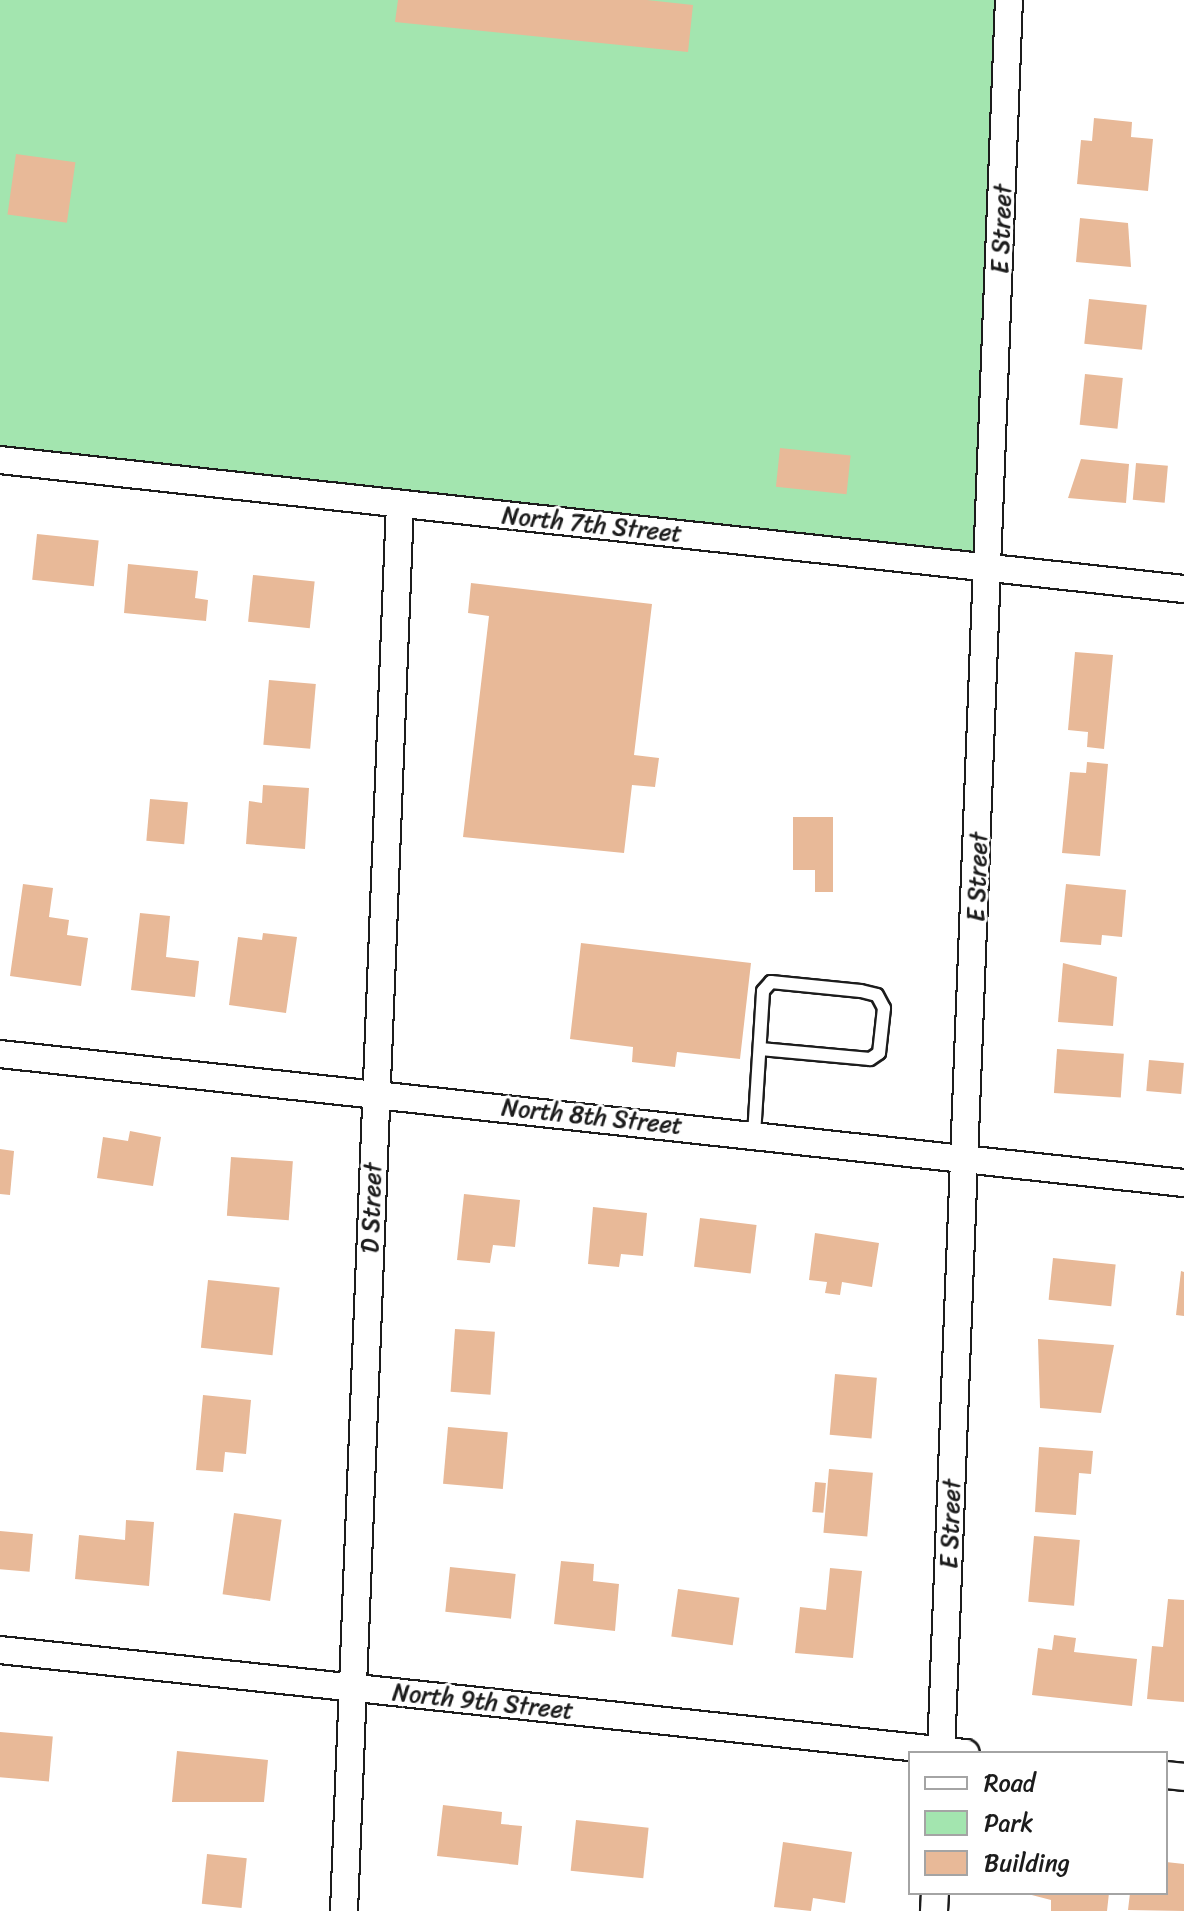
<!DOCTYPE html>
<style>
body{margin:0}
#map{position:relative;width:1184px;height:1911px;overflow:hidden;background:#fff;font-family:Sriracha,sans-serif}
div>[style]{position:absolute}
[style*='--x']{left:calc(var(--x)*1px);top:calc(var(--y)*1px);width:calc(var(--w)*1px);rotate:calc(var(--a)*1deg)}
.green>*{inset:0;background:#a3e5af}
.building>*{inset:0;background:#e8b998;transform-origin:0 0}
.roads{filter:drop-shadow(2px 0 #1c1c1c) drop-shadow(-2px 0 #1c1c1c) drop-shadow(0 2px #1c1c1c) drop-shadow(0 -2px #1c1c1c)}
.lane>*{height:12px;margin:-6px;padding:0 6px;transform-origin:6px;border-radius:6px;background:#fff}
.street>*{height:26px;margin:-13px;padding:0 13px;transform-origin:13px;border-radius:13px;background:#fff}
span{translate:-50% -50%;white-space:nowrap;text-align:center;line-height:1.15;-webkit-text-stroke:6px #fff;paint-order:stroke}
.street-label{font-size:24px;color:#1c1c1c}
.legend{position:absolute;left:908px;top:1751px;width:260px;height:144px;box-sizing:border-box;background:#fff;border:2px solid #a4a4a4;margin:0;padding:10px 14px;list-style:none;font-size:24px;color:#1c1c1c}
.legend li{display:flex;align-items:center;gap:16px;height:40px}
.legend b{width:40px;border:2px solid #a4a4a4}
</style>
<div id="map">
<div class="green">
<i style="clip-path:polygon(0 0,1001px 0,983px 566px,0 463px)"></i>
</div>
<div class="building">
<i style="clip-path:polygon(398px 0,647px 0,693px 5px,688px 52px,395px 22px)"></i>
<i style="clip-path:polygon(1094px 118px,1132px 122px,1131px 137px,1153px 139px,1148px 191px,1077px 184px,1081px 140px,1092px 141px)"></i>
<i style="left:16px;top:154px;width:60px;height:61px;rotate:8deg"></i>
<i style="clip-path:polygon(1080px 218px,1128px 223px,1131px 267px,1076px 262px)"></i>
<i style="left:1089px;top:299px;width:58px;height:45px;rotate:6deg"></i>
<i style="left:1085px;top:374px;width:38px;height:51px;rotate:6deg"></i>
<i style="left:780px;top:448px;width:71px;height:39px;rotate:6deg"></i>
<i style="clip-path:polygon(1081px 459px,1129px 464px,1126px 503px,1068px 498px)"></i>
<i style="left:1136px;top:463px;width:32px;height:37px;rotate:5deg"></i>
<i style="left:37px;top:534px;width:62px;height:46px;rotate:6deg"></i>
<i style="clip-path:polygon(128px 564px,198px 571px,195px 598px,208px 600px,206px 621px,124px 613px)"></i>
<i style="left:253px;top:575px;width:62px;height:47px;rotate:6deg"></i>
<i style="clip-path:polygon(471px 583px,652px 604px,634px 755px,659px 758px,655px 787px,632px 785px,624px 853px,463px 837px,489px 616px,468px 613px)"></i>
<i style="clip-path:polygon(1075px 652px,1113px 655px,1104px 749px,1087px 747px,1088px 732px,1068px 730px)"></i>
<i style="left:269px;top:680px;width:47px;height:65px;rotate:5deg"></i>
<i style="clip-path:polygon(1087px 762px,1108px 764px,1100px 856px,1062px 853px,1070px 772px,1086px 773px)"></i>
<i style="clip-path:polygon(263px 785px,309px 788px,305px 849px,246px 844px,249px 801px,262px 803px)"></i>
<i style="left:150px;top:799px;width:38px;height:42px;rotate:5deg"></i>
<i style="clip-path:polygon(793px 817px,833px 817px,833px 892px,815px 892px,815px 870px,793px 870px)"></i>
<i style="clip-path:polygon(23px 884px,53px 888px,49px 917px,69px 920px,67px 935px,88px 938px,81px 986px,10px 976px)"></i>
<i style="clip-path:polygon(1066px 884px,1126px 890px,1122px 937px,1102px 935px,1101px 945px,1060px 942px)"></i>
<i style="clip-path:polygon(140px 913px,170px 916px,166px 957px,199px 961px,195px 997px,131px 990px)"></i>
<i style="clip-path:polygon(263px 933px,297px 937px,286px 1013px,229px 1005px,238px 937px,262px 940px)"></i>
<i style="clip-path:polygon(581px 943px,751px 963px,740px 1059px,677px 1052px,675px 1067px,632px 1062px,633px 1047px,570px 1039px)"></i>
<i style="clip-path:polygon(1063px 963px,1117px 977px,1113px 1026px,1058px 1022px)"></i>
<i style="left:1057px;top:1049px;width:67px;height:44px;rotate:4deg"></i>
<i style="left:1149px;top:1060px;width:35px;height:31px;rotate:5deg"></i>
<i style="clip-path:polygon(130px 1131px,161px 1137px,153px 1186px,97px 1178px,103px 1137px,128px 1141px)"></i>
<i style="clip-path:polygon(0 1149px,14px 1151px,10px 1195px,0 1194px)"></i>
<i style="left:231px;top:1157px;width:62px;height:59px;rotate:4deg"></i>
<i style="clip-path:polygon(464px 1194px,520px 1200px,515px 1247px,493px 1245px,490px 1263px,457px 1260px)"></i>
<i style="clip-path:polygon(593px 1207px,647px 1213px,643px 1256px,621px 1254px,619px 1267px,588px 1264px)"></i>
<i style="left:700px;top:1218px;width:57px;height:49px;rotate:7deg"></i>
<i style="clip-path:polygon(815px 1233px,879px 1243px,872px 1287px,842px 1282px,840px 1295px,825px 1293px,827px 1282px,809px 1280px)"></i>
<i style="left:1053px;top:1258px;width:63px;height:42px;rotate:6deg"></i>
<i style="clip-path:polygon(1181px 1271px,1184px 1272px,1184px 1316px,1176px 1315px)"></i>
<i style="left:208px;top:1280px;width:72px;height:68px;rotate:6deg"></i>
<i style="left:455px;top:1329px;width:40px;height:63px;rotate:4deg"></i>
<i style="clip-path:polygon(1038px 1339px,1114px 1345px,1101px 1413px,1040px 1408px)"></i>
<i style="left:835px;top:1374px;width:42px;height:61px;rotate:5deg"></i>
<i style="clip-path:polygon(203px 1395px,251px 1400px,246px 1454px,225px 1452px,223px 1472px,196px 1470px)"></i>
<i style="left:448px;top:1427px;width:60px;height:57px;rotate:5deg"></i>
<i style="clip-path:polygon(1039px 1447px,1093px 1451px,1091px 1474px,1079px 1473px,1076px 1515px,1035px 1512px)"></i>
<i style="left:829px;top:1469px;width:44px;height:64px;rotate:5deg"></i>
<i style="left:815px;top:1482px;width:11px;height:30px;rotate:5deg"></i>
<i style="left:234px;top:1513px;width:48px;height:82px;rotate:8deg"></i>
<i style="clip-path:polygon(126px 1520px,154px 1522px,149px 1586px,75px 1579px,79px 1535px,125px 1540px)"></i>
<i style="left:0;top:1531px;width:33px;height:38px;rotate:5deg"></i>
<i style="left:1034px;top:1536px;width:46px;height:66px;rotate:5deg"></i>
<i style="clip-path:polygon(561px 1561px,594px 1564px,593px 1581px,619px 1584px,615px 1631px,554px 1624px)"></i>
<i style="left:450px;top:1567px;width:66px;height:45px;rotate:6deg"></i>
<i style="clip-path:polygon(830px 1568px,862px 1571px,853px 1658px,795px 1653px,800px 1607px,826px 1610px)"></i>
<i style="left:678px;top:1589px;width:62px;height:48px;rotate:8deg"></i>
<i style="clip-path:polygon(1168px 1599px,1184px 1600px,1184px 1702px,1147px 1699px,1152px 1646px,1163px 1647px)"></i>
<i style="clip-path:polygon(1054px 1635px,1076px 1638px,1074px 1652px,1137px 1659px,1132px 1706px,1032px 1695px,1038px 1648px,1052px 1650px)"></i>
<i style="left:0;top:1732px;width:53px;height:45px;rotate:5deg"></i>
<i style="clip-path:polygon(177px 1751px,268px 1760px,264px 1802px,172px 1802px)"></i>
<i style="clip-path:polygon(443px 1805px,502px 1812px,501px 1824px,522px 1826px,518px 1865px,437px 1856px)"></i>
<i style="left:576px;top:1820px;width:73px;height:51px;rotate:6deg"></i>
<i style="clip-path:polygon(783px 1842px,852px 1852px,845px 1903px,813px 1898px,811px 1911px,774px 1907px)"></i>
<i style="left:207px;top:1854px;width:40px;height:50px;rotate:6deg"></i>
<i style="clip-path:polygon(1166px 1862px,1184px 1864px,1184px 1911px,1128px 1910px,1130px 1893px,1166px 1893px)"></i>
<i style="clip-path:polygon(1024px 1893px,1109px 1893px,1107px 1911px,1051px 1911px,1051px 1900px)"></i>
</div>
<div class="roads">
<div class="lane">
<i style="--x:754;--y:1135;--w:144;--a:-86.4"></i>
<i style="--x:763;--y:991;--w:12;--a:-48"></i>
<i style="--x:771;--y:982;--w:90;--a:5.7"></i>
<i style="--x:861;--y:991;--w:16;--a:14"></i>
<i style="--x:877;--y:995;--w:15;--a:62"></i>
<i style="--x:884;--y:1008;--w:45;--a:96.3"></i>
<i style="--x:879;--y:1053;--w:11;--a:146"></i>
<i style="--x:870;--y:1059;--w:110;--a:-174.8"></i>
</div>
<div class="street">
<i style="--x:0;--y:460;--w:1191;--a:6.22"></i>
<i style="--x:0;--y:1054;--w:1191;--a:6.22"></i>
<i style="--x:0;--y:1650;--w:971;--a:6.09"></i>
<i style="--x:941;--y:1753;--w:1754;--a:-87.78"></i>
<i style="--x:1166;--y:1775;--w:18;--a:6"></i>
<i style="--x:344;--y:1911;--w:1408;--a:-87.72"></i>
<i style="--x:934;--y:1911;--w:18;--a:-87"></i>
</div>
</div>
<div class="street-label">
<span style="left:1002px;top:229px;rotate:-88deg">E Street</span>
<span style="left:592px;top:525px;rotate:6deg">North 7th Street</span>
<span style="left:978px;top:877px;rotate:-88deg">E Street</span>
<span style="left:592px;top:1117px;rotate:6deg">North 8th Street</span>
<span style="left:372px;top:1208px;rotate:-88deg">D Street</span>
<span style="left:951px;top:1524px;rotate:-88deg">E Street</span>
<span style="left:483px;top:1702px;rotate:6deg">North 9th Street</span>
</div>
<ul class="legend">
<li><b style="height:10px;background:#fff"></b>Road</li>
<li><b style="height:22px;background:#a3e5af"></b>Park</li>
<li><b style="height:22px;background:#e8b998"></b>Building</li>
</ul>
</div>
